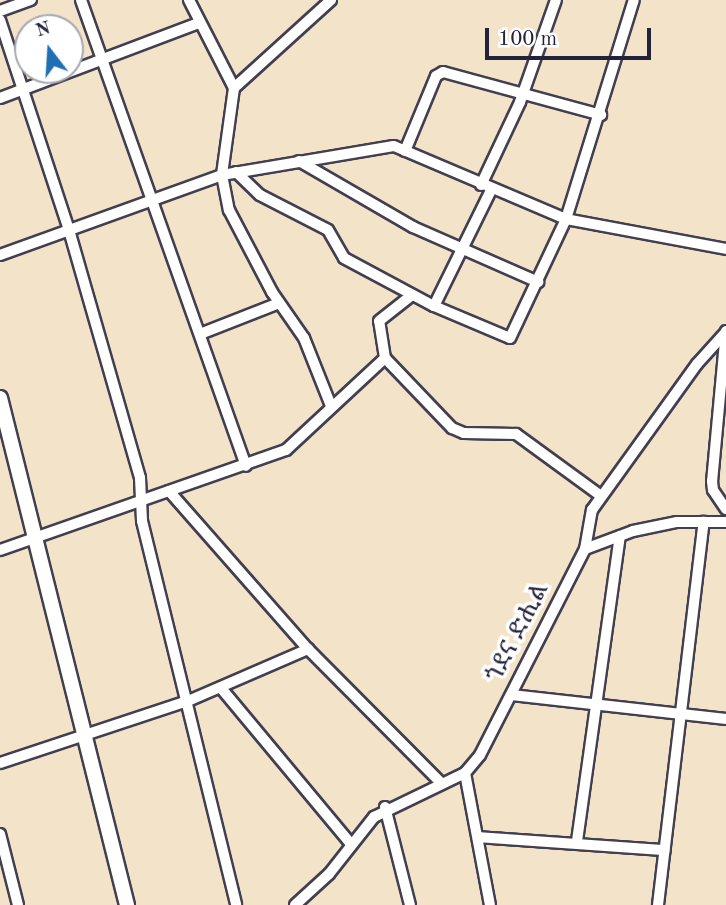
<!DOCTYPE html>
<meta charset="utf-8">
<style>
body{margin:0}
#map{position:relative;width:726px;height:905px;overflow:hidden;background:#f3e3c9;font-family:"Old Standard TT","Noto Serif Ethiopic",serif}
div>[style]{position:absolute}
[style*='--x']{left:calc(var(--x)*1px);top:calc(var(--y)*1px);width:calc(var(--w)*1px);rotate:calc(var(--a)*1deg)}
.roads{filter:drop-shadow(2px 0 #413f50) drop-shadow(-2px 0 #413f50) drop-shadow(0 2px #413f50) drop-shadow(0 -2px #413f50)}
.minor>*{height:10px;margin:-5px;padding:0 5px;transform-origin:5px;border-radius:5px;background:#fff}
.tertiary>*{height:14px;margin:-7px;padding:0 7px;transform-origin:7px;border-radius:7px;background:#fff}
span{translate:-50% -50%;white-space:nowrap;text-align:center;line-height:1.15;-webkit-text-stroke:7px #fff;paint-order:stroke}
.street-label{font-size:24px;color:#22223b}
.north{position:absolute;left:14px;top:14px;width:70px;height:70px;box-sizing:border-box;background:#fff;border:2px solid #a7a7b1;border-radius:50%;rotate:343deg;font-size:19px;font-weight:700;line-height:28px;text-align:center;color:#22223b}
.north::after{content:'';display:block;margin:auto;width:24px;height:32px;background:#1f6fb2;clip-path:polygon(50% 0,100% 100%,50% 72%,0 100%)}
.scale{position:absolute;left:485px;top:28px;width:166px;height:32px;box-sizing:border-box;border:4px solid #22223b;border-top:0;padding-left:9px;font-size:21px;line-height:24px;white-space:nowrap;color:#22223b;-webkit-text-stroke:5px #fff;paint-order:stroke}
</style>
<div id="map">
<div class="roads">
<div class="minor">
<i style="--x:81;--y:0;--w:494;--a:70.5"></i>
<i style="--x:189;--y:0;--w:99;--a:62.9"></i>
<i style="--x:234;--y:88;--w:88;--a:97.9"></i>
<i style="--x:222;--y:175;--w:36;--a:79"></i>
<i style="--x:229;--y:210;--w:93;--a:62.3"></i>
<i style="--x:272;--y:292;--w:56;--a:55.2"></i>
<i style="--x:304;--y:338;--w:73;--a:68.3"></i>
<i style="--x:0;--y:11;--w:33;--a:-20"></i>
<i style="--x:0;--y:20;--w:221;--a:71.8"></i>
<i style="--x:69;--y:230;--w:258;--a:74"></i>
<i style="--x:140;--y:478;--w:43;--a:87.3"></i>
<i style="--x:142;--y:521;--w:395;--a:76.2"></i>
<i style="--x:234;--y:88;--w:131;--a:-42.2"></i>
<i style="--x:0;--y:98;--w:213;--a:-20.7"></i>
<i style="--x:405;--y:151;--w:81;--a:-67.5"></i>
<i style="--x:436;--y:76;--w:8;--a:-30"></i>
<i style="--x:443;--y:72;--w:164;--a:15.2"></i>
<i style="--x:299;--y:161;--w:132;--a:30.1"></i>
<i style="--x:413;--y:227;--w:137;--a:23.7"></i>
<i style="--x:236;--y:172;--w:33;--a:44"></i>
<i style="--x:260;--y:195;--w:76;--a:27.2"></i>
<i style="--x:328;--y:230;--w:32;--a:60"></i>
<i style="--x:344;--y:258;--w:102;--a:28.1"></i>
<i style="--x:434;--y:306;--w:82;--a:22.8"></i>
<i style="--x:510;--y:338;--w:132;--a:-64.8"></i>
<i style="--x:566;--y:219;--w:229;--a:-72.8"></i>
<i style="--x:481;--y:185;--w:92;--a:-64.8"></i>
<i style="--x:520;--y:102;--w:108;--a:-70.6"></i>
<i style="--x:0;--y:255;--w:236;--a:-19.8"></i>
<i style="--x:222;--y:175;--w:174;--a:-9.6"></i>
<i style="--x:394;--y:146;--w:187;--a:23"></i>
<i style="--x:566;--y:219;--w:163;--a:10.6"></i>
<i style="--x:434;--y:306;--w:129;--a:-63.8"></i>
<i style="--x:726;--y:331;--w:151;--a:95.3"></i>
<i style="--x:712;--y:481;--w:9;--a:84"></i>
<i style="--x:713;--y:490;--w:23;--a:56"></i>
<i style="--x:200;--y:334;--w:85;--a:-21.4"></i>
<i style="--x:385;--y:358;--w:37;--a:-99"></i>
<i style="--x:379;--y:321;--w:42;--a:-38.2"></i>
<i style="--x:169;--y:491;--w:210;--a:48.7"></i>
<i style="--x:308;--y:649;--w:190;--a:45.2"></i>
<i style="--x:585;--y:549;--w:51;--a:-20.6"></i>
<i style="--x:633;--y:531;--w:45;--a:-11.6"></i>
<i style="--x:677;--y:522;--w:49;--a:0"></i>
<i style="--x:0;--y:550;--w:303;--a:-19.3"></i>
<i style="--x:286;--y:450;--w:135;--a:-42.9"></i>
<i style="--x:385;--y:358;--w:97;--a:46.3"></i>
<i style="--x:452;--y:428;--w:13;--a:23"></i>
<i style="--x:464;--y:433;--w:52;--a:1.1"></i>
<i style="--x:516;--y:434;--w:105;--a:36.1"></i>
<i style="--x:221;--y:688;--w:203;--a:50.2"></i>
<i style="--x:512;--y:695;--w:215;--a:6.4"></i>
<i style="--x:0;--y:763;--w:198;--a:-18.3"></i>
<i style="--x:188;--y:701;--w:131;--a:-23.4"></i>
<i style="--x:465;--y:773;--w:134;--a:79.3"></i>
<i style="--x:385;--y:807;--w:101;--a:75.7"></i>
<i style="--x:0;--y:834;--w:73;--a:75.8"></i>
<i style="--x:478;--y:837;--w:187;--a:4"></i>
<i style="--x:577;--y:841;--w:308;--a:-82"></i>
<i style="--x:295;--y:905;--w:46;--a:-42.4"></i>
<i style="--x:329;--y:874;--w:73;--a:-51.7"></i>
<i style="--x:374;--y:817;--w:101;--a:-25.8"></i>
<i style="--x:465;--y:773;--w:23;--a:-50"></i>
<i style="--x:480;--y:755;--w:231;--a:-63"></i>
<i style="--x:585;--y:549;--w:40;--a:-80"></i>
<i style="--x:592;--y:510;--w:180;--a:-54.3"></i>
<i style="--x:697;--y:364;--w:42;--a:-47.9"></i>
<i style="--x:658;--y:905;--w:386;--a:-83.2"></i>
</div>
<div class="tertiary">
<i style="--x:0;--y:398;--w:523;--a:75.94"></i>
</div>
</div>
<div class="street-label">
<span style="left:519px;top:633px;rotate:-63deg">ጎደና ድሒል</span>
</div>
<div class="north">N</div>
<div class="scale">100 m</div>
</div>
